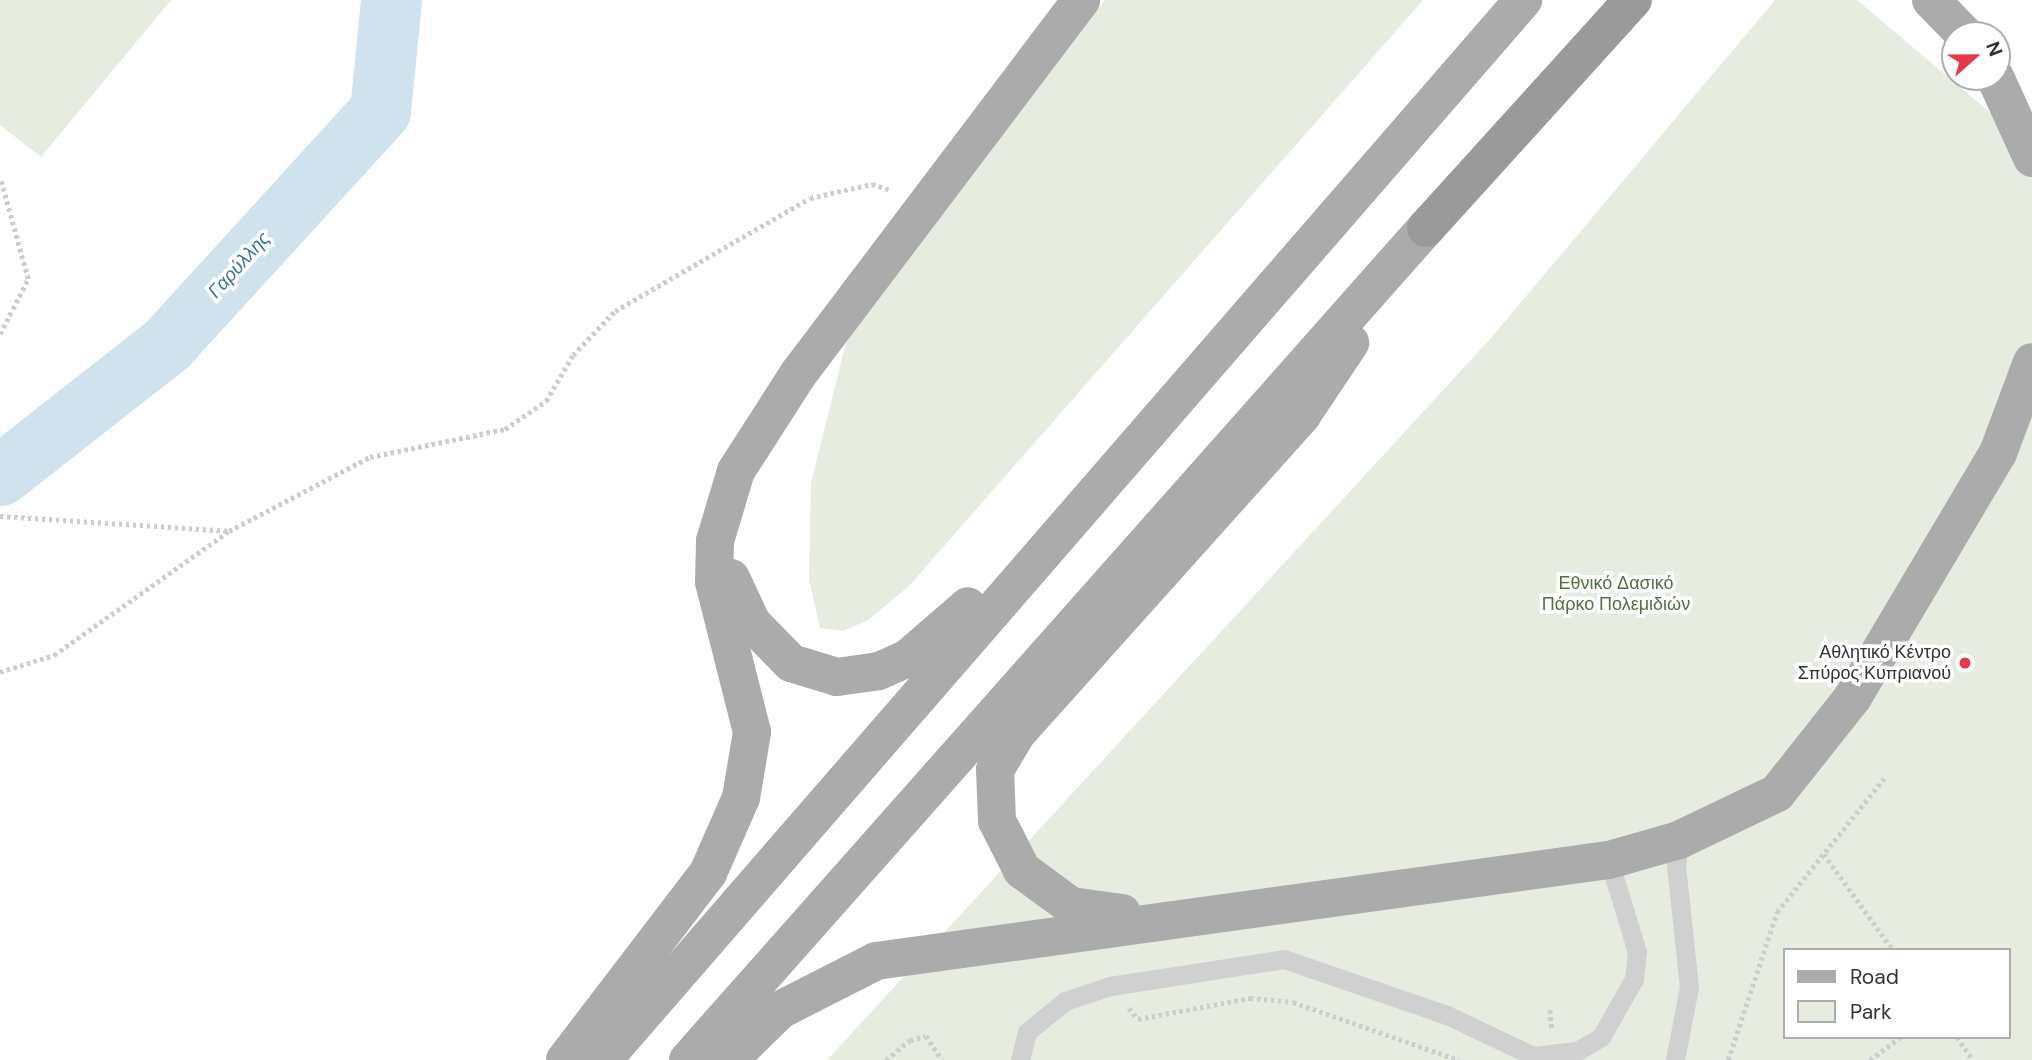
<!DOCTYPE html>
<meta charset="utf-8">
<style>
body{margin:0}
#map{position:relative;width:2032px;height:1060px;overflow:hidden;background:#fff;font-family:"DM Sans",sans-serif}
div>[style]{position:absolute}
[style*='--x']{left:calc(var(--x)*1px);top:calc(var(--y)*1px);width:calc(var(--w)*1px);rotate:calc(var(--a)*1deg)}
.green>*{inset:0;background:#e6ecdf}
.river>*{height:61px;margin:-30.5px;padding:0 30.5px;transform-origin:30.5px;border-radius:30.5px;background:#cfe2ee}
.path>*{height:4.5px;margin-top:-2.25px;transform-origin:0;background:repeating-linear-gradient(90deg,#cdcdcd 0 3.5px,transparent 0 7px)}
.service>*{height:19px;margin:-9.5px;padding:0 9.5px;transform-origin:9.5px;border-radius:9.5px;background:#d0d0d0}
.primary>*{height:38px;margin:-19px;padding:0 19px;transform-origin:19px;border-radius:19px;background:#ababab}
.motorway>*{height:38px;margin:-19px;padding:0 19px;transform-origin:19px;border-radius:19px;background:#9a9a9a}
.dots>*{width:19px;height:19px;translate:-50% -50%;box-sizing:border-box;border:4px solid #fff;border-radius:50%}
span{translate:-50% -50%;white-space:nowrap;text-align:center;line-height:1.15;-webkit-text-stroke:7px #fff;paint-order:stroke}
.park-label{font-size:18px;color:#56703f}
.poi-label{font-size:18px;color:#333}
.right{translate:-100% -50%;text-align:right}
.water-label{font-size:19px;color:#3f7597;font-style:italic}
.legend{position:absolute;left:1783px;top:948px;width:228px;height:91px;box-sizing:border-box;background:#fff;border:2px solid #adadad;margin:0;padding:9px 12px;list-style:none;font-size:21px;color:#333}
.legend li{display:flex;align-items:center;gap:14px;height:35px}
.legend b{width:35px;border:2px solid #adadad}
.north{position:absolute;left:1941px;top:21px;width:70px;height:70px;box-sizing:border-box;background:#fff;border:2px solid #adadad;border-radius:50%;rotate:69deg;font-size:19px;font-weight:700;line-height:28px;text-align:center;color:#333}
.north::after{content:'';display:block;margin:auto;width:24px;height:32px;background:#e63946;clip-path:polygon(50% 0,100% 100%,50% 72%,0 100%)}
</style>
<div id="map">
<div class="green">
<i style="clip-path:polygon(0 0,171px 0,41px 157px,0 125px)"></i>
<i style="clip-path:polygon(1105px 0,1423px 0,908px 587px,868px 620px,843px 631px,820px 628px,809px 579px,811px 483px,850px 326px)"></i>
<i style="clip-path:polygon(evenodd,1775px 0,1857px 0,2032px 148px,2032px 1060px,827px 1060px,1491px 338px,1775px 0,1785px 950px,2009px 950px,2009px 1037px,1785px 1037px,1785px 950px)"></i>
</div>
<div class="river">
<i style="--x:0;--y:475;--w:212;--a:-38.1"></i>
<i style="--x:167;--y:344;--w:316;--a:-47.6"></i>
<i style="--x:380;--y:111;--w:112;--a:-84.3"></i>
</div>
<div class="path">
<i style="--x:0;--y:334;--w:62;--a:-63"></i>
<i style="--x:28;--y:279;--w:102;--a:-105.4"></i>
<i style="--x:0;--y:516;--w:229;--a:3.7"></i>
<i style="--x:0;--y:672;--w:57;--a:-17.5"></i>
<i style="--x:54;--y:655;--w:214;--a:-35.3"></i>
<i style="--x:229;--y:531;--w:159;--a:-27.7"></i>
<i style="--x:370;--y:457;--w:138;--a:-11.7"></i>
<i style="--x:505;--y:429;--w:50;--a:-34.3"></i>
<i style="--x:546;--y:401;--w:53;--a:-59.6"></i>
<i style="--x:573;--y:355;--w:61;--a:-46.3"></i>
<i style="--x:615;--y:311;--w:225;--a:-30.1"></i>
<i style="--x:810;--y:198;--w:64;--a:-12.7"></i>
<i style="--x:872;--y:184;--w:20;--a:18"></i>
<i style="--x:1824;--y:854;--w:118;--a:54.3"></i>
<i style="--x:1129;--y:1008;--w:14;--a:51"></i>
<i style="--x:1138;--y:1019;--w:114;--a:-10.6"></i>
<i style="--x:1250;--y:998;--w:43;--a:5.3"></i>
<i style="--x:1293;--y:1002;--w:176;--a:19.3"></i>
<i style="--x:1550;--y:1010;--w:18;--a:84"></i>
<i style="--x:1957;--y:1037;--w:28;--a:55"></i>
<i style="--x:886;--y:1060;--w:31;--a:-40"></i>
<i style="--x:910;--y:1040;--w:16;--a:-14"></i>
<i style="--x:926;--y:1036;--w:29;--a:56"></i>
<i style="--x:1728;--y:1060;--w:156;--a:-71.7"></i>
<i style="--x:1777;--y:912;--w:173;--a:-51.3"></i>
<i style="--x:1870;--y:1060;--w:38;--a:-37"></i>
</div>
<div class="service">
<i style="--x:1020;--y:1060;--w:29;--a:-76"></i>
<i style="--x:1027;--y:1032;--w:49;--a:-39.2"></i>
<i style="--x:1065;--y:1001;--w:47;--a:-18.4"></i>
<i style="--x:1110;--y:986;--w:176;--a:-8.8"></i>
<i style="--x:1284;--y:959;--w:172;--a:19"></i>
<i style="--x:1447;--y:1015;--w:95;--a:25.5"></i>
<i style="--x:1533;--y:1056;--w:44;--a:-6.5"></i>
<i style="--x:1577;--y:1051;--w:28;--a:-30"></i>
<i style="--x:1601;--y:1037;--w:67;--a:-60.4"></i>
<i style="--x:1634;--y:979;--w:27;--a:-84"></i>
<i style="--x:1637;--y:952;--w:96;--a:-106.9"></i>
<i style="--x:1675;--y:1060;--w:74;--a:-79.1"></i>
<i style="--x:1689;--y:987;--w:122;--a:-96.1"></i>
<i style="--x:1676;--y:866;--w:26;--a:-83"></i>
</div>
<div class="primary">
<i style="--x:1931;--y:0;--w:49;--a:45.8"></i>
<i style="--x:1995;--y:77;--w:89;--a:65.4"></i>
<i style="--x:731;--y:578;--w:50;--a:65"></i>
<i style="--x:752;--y:623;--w:56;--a:45.7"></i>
<i style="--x:791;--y:663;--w:48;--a:16.9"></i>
<i style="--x:837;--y:677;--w:42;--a:-8.1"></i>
<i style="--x:879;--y:671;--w:32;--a:-24"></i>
<i style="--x:908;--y:658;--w:79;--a:-40.9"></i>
<i style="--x:1122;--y:913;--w:51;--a:-172.2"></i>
<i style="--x:1071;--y:906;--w:61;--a:-143.7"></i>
<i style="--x:1022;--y:870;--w:55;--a:-117"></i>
<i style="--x:997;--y:821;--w:51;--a:-92.2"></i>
<i style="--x:995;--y:770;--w:43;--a:-59.3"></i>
<i style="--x:1017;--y:733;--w:427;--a:-48.1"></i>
<i style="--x:1302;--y:415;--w:87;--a:-56.3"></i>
<i style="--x:565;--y:1060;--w:235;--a:-52.6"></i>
<i style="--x:708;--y:873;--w:82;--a:-66.3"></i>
<i style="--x:741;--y:798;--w:67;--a:-80.5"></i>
<i style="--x:752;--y:732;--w:155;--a:-104.2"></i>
<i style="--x:714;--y:582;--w:41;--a:-88.6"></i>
<i style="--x:715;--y:541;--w:73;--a:-73.3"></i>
<i style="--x:736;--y:471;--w:117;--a:-57.3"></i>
<i style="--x:799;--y:373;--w:468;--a:-52.9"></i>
<i style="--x:603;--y:1060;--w:1404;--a:-49.04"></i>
<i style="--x:688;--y:1060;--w:1112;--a:-48.43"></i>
<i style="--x:729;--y:1060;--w:71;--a:-44.4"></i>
<i style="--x:780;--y:1010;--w:108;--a:-27"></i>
<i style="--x:876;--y:961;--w:740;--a:-7.85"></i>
<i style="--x:1609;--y:860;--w:73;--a:-15.9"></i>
<i style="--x:1679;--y:840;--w:109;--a:-25.6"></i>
<i style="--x:1777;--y:793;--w:122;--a:-51.6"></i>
<i style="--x:1853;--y:697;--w:284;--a:-59.3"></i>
<i style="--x:1998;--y:453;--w:97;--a:-69.5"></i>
</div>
<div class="motorway">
<i style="--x:1426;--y:228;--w:308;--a:-47.8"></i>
</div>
<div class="dots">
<i style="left:1965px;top:663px;background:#e63946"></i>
</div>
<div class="park-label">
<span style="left:1616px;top:594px">Εθνικό Δασικό<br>Πάρκο Πολεμιδιών</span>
</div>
<div class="poi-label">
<span class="right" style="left:1951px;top:663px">Αθλητικό Κέντρο<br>Σπύρος Κυπριανού</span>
</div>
<div class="water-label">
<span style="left:239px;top:265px;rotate:-48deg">Γαρύλλης</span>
</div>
<ul class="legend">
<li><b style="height:9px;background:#ababab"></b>Road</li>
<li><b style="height:19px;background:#e6ecdf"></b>Park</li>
</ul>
<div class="north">N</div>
</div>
